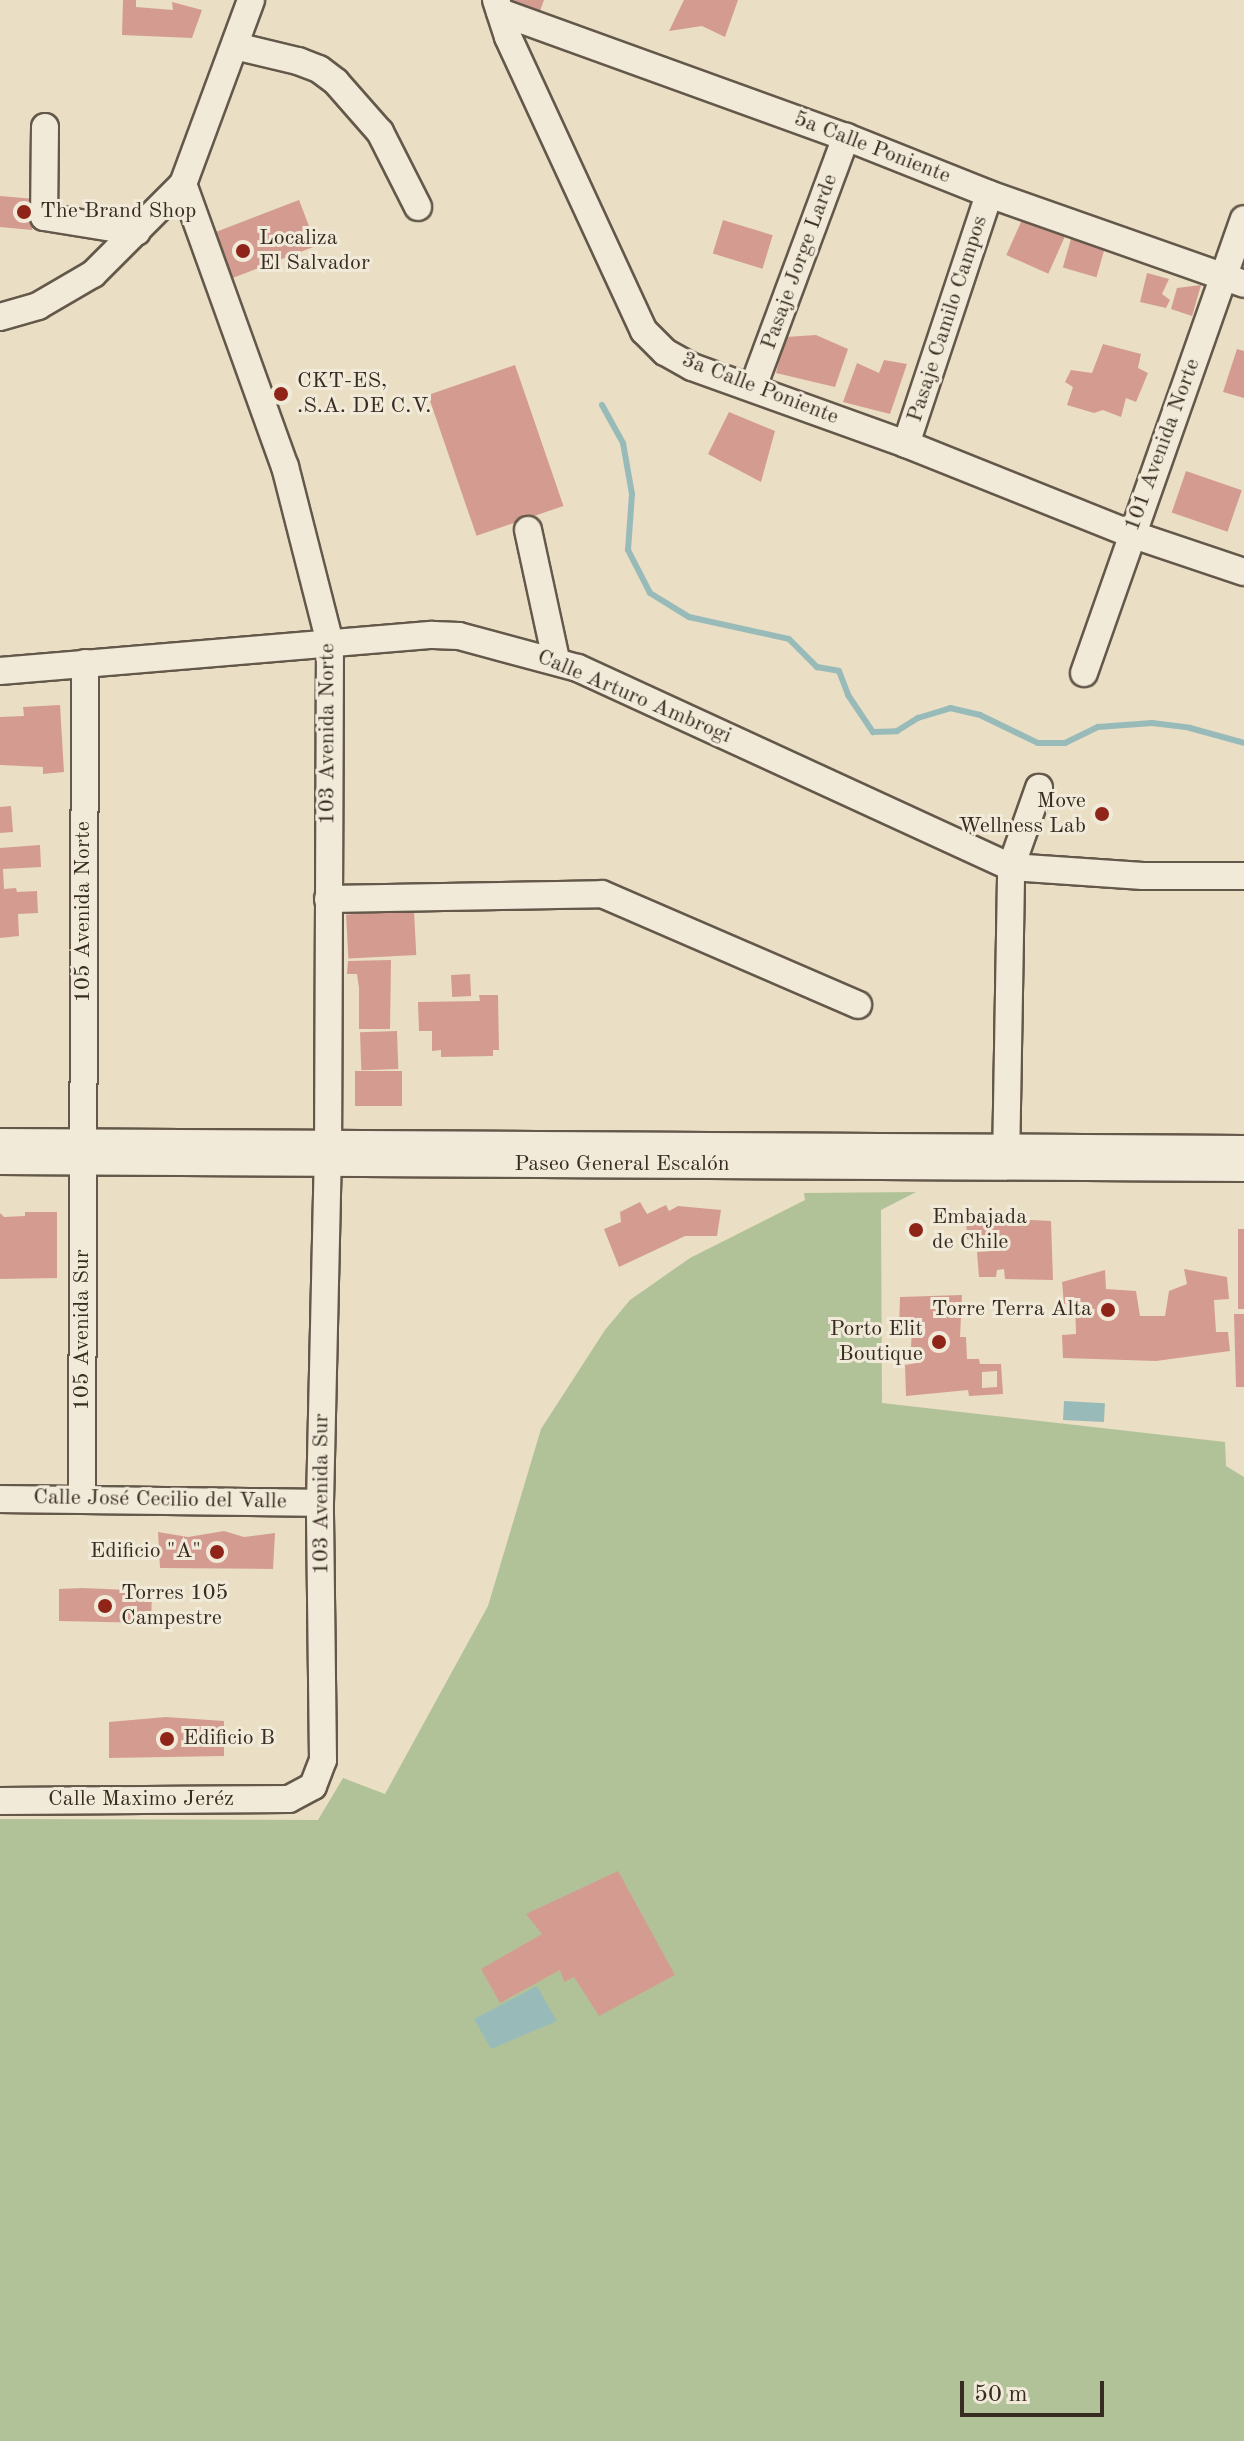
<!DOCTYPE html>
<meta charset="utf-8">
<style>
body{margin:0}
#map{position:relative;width:1244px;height:2441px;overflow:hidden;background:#eadec5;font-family:"Old Standard TT",serif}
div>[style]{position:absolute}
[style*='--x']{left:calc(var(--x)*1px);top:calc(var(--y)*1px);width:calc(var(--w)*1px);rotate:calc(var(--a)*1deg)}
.green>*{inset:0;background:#b1c299}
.water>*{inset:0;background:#98bbb9;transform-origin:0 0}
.stream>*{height:6px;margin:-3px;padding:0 3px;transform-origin:3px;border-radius:3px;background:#98bbb9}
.building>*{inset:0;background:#d49c91;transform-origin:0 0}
.roads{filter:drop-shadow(2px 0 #64584a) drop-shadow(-2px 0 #64584a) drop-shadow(0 2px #64584a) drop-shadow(0 -2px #64584a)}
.minor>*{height:26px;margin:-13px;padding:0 13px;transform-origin:13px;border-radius:13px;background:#f1ead9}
.dots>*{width:22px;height:22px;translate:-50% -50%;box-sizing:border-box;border:4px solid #f1ead9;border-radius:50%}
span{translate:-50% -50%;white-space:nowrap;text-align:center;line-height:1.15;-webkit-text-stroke:6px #f1ead9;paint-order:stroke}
.street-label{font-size:22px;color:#382b21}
.poi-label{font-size:22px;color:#382b21}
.left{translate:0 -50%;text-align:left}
.right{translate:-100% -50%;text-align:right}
.scale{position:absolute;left:960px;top:2381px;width:144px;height:36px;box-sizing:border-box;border:4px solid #382b21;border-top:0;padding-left:10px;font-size:24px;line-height:28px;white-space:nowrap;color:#382b21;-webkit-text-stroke:6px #f1ead9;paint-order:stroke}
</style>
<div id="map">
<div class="green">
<i style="clip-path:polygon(916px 1192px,881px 1210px,882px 1403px,1225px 1442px,1226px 1466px,1244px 1477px,1244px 2441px,0 2441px,0 1819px,318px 1820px,343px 1778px,385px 1794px,488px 1606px,541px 1429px,605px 1330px,630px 1300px,690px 1258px,805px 1200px,804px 1193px)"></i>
</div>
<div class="water">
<i style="left:1064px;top:1401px;width:41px;height:19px;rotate:3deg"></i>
<i style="clip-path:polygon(537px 1986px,557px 2021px,491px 2049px,474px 2019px)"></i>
</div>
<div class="stream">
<i style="--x:602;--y:405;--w:43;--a:61.1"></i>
<i style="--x:623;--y:443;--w:52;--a:80"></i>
<i style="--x:632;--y:494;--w:56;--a:94.1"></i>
<i style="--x:628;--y:550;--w:48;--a:62.9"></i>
<i style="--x:650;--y:593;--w:46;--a:31.6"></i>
<i style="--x:689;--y:617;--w:102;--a:12.4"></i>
<i style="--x:789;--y:639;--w:40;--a:45"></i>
<i style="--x:817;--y:667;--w:22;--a:10"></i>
<i style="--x:839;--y:671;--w:26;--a:69"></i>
<i style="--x:848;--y:695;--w:45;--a:56"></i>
<i style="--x:873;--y:732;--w:24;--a:-2"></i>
<i style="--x:897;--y:731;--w:25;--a:-32"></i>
<i style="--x:918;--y:718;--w:34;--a:-17"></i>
<i style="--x:950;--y:708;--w:31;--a:13"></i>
<i style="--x:980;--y:715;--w:64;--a:25.8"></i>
<i style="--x:1038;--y:743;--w:27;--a:0"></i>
<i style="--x:1065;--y:743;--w:37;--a:-26"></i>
<i style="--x:1098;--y:727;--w:54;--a:-4.2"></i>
<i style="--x:1152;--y:723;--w:38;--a:7"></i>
<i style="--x:1190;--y:728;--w:56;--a:15.5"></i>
</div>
<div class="building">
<i style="clip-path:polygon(123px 0,136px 0,136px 7px,173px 10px,172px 2px,202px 10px,192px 38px,122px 35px)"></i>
<i style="clip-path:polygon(507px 0,544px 0,540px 11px,508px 12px)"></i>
<i style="clip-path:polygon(684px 0,738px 0,725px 37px,702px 26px,669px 31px)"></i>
<i style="left:0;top:196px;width:35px;height:31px;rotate:5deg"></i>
<i style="left:299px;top:200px;width:49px;height:96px;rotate:69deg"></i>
<i style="left:1025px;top:213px;width:46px;height:46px;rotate:24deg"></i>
<i style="left:723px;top:220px;width:52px;height:35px;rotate:17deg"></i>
<i style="left:1073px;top:232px;width:35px;height:37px;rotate:16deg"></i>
<i style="clip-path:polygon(1147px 273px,1169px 279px,1162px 294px,1170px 300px,1166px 308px,1140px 302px)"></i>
<i style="clip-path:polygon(1201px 285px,1192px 316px,1171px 309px,1177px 288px)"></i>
<i style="clip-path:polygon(816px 335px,848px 349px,835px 387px,776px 373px,785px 337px)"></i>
<i style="clip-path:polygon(1103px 344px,1141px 354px,1138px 368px,1148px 373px,1136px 402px,1126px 398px,1121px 417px,1103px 410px,1094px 413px,1067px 405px,1073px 387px,1065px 382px,1071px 370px,1092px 373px)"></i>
<i style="clip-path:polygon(1237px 349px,1244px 351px,1244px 398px,1223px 392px)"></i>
<i style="clip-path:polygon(884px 360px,907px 364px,890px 414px,843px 402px,857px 363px,879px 373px)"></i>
<i style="left:515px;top:365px;width:149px;height:92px;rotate:71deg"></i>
<i style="clip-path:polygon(729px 412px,775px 431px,761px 482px,708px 454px)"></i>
<i style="left:1186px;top:471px;width:59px;height:44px;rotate:19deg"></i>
<i style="clip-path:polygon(60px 705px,64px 772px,43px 774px,43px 767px,0 765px,0 717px,24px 716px,23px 707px)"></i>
<i style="clip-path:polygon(11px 806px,13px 832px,0 833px,0 807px)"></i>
<i style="clip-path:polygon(40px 845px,41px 867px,3px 869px,4px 889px,16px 888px,17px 892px,37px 891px,38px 913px,18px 914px,19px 936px,0 938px,0 848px)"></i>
<i style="left:414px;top:911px;width:44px;height:68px;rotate:87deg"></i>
<i style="clip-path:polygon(391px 960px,390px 1029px,359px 1029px,359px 988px,357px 974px,347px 974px,348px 961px)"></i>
<i style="left:470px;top:974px;width:22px;height:19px;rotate:87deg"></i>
<i style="clip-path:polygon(479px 995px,498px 995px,499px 1050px,493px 1050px,493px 1056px,441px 1057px,441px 1050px,432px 1051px,432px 1031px,419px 1031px,418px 1002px,480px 1001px)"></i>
<i style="left:397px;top:1031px;width:38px;height:37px;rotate:88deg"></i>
<i style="left:355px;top:1071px;width:47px;height:35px"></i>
<i style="clip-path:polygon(640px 1202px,647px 1214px,666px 1205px,669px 1211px,678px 1206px,721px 1210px,717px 1236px,685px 1236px,619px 1267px,604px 1229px,621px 1222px,620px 1212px)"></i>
<i style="clip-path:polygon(25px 1212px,57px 1212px,57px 1278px,0 1279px,0 1213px,4px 1217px,25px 1216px)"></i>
<i style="clip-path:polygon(966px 1217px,1051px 1221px,1053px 1280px,1005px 1279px,1004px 1269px,997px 1270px,996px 1277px,979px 1277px,977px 1252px,992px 1251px,991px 1244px,976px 1244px,976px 1239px,967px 1239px)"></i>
<i style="left:1238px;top:1229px;width:6px;height:80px"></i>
<i style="clip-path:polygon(1184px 1269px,1227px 1277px,1229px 1299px,1214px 1300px,1216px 1332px,1228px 1332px,1230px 1351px,1156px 1361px,1063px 1358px,1062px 1335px,1076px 1334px,1075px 1303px,1064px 1304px,1062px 1282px,1105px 1270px,1106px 1289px,1136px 1291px,1140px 1316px,1165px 1316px,1169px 1291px,1187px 1284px)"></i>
<i style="clip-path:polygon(evenodd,962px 1295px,960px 1337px,966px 1337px,967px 1359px,979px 1359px,980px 1364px,1001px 1364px,1003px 1394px,969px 1396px,968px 1390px,906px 1396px,905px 1365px,917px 1363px,916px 1347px,911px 1347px,912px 1329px,899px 1330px,900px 1297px,962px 1295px,997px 1371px,997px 1387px,982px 1388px,982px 1372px,997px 1371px)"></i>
<i style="clip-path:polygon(1234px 1314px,1244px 1314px,1244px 1387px,1236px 1387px)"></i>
<i style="clip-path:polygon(224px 1531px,244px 1537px,275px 1533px,273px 1569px,160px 1568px,158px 1532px,188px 1537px)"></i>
<i style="clip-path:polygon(82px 1588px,152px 1591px,151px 1623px,59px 1621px,59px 1589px)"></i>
<i style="clip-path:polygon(166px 1717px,224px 1721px,224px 1756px,109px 1758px,109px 1722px)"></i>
<i style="clip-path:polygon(618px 1871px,675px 1975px,599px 2016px,574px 1977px,564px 1982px,560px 1970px,500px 2003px,481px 1969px,542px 1934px,526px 1914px)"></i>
</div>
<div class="roads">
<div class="minor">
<i style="--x:496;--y:0;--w:39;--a:72"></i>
<i style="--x:508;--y:37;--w:324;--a:65.2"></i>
<i style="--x:644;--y:331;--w:30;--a:45"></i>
<i style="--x:665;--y:352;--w:31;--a:29"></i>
<i style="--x:692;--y:367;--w:227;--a:19.8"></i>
<i style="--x:906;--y:444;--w:242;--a:21.8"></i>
<i style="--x:1131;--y:534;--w:119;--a:18.6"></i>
<i style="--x:500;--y:12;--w:368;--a:19.9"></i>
<i style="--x:846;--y:137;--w:154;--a:21.7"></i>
<i style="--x:989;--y:194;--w:270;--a:19.4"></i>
<i style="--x:235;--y:46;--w:65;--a:13.4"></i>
<i style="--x:298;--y:61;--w:22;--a:21"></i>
<i style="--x:319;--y:69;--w:21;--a:37"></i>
<i style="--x:336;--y:82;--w:67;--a:48.7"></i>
<i style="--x:380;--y:132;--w:84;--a:63.1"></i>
<i style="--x:45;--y:127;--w:90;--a:90.6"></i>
<i style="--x:44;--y:217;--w:94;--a:9.2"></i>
<i style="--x:0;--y:317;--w:40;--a:-16"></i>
<i style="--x:38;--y:306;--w:64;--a:-30.2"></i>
<i style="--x:93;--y:274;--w:127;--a:-45"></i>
<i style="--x:183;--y:184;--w:196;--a:-69.7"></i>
<i style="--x:753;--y:387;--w:267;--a:-69.6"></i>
<i style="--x:906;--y:444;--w:263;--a:-71.6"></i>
<i style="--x:528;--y:530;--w:133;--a:77.8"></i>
<i style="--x:0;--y:671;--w:434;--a:-4.8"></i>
<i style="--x:433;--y:635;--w:26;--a:2"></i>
<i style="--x:459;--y:636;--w:123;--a:15.1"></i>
<i style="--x:578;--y:668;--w:477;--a:24.7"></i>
<i style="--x:1011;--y:867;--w:132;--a:3.9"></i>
<i style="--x:1143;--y:876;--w:101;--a:0"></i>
<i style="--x:1084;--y:673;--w:481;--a:-70.6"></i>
<i style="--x:328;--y:899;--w:274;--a:-1"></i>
<i style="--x:602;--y:894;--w:279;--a:23.4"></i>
<i style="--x:0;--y:1142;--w:1244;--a:0.32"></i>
<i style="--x:0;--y:1161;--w:1244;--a:0.32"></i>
<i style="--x:1006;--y:1164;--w:297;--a:-89"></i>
<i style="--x:1011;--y:867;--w:84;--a:-70.5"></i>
<i style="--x:0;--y:1499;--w:320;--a:0.7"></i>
<i style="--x:82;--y:1499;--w:836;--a:-89.79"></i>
<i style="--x:0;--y:1801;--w:289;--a:-0.4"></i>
<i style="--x:289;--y:1799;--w:27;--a:-28"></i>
<i style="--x:313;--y:1786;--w:28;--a:-69"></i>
<i style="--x:323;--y:1760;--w:257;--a:-90.7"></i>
<i style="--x:320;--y:1503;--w:340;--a:-88.7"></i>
<i style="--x:328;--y:1163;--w:520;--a:-89.78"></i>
<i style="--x:330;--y:643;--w:182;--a:-104.3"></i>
<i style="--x:285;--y:467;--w:301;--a:-109.8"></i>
</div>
</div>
<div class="dots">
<i style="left:24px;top:212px;background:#8f2418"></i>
<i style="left:243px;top:251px;background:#8f2418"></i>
<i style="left:281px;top:394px;background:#8f2418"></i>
<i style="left:1102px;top:814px;background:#8f2418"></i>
<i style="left:916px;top:1230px;background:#8f2418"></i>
<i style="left:1108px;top:1310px;background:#8f2418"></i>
<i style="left:939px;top:1342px;background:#8f2418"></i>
<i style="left:217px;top:1552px;background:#8f2418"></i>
<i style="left:105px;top:1606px;background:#8f2418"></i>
<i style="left:167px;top:1739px;background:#8f2418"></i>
</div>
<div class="street-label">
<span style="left:872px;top:148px;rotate:21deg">5a Calle Poniente</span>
<span style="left:800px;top:262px;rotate:-70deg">Pasaje Jorge Larde</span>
<span style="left:948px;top:319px;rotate:-72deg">Pasaje Camilo Campos</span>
<span style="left:760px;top:389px;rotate:21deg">3a Calle Poniente</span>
<span style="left:1163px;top:445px;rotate:-70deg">101 Avenida Norte</span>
<span style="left:634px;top:697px;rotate:23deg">Calle Arturo Ambrogi</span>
<span style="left:328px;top:734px;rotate:-90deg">103 Avenida Norte</span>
<span style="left:84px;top:912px;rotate:-90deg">105 Avenida Norte</span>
<span style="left:622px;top:1165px">Paseo General Escalón</span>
<span style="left:83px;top:1330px;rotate:-90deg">105 Avenida Sur</span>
<span style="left:322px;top:1494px;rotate:-90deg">103 Avenida Sur</span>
<span style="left:160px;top:1500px;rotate:1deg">Calle José Cecilio del Valle</span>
<span style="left:141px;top:1800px">Calle Maximo Jeréz</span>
</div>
<div class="poi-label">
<span class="left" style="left:40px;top:212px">The Brand Shop</span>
<span class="left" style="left:259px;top:251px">Localiza<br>El Salvador</span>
<span class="left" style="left:297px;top:394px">CKT-ES,<br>.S.A. DE C.V.</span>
<span class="right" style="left:1086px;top:814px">Move<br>Wellness Lab</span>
<span class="left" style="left:932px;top:1230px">Embajada<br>de Chile</span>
<span class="right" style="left:1092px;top:1310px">Torre Terra Alta</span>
<span class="right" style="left:923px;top:1342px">Porto Elit<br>Boutique</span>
<span class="right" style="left:201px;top:1552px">Edificio "A"</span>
<span class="left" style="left:121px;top:1606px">Torres 105<br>Campestre</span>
<span class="left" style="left:183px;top:1739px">Edificio B</span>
</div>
<div class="scale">50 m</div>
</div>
